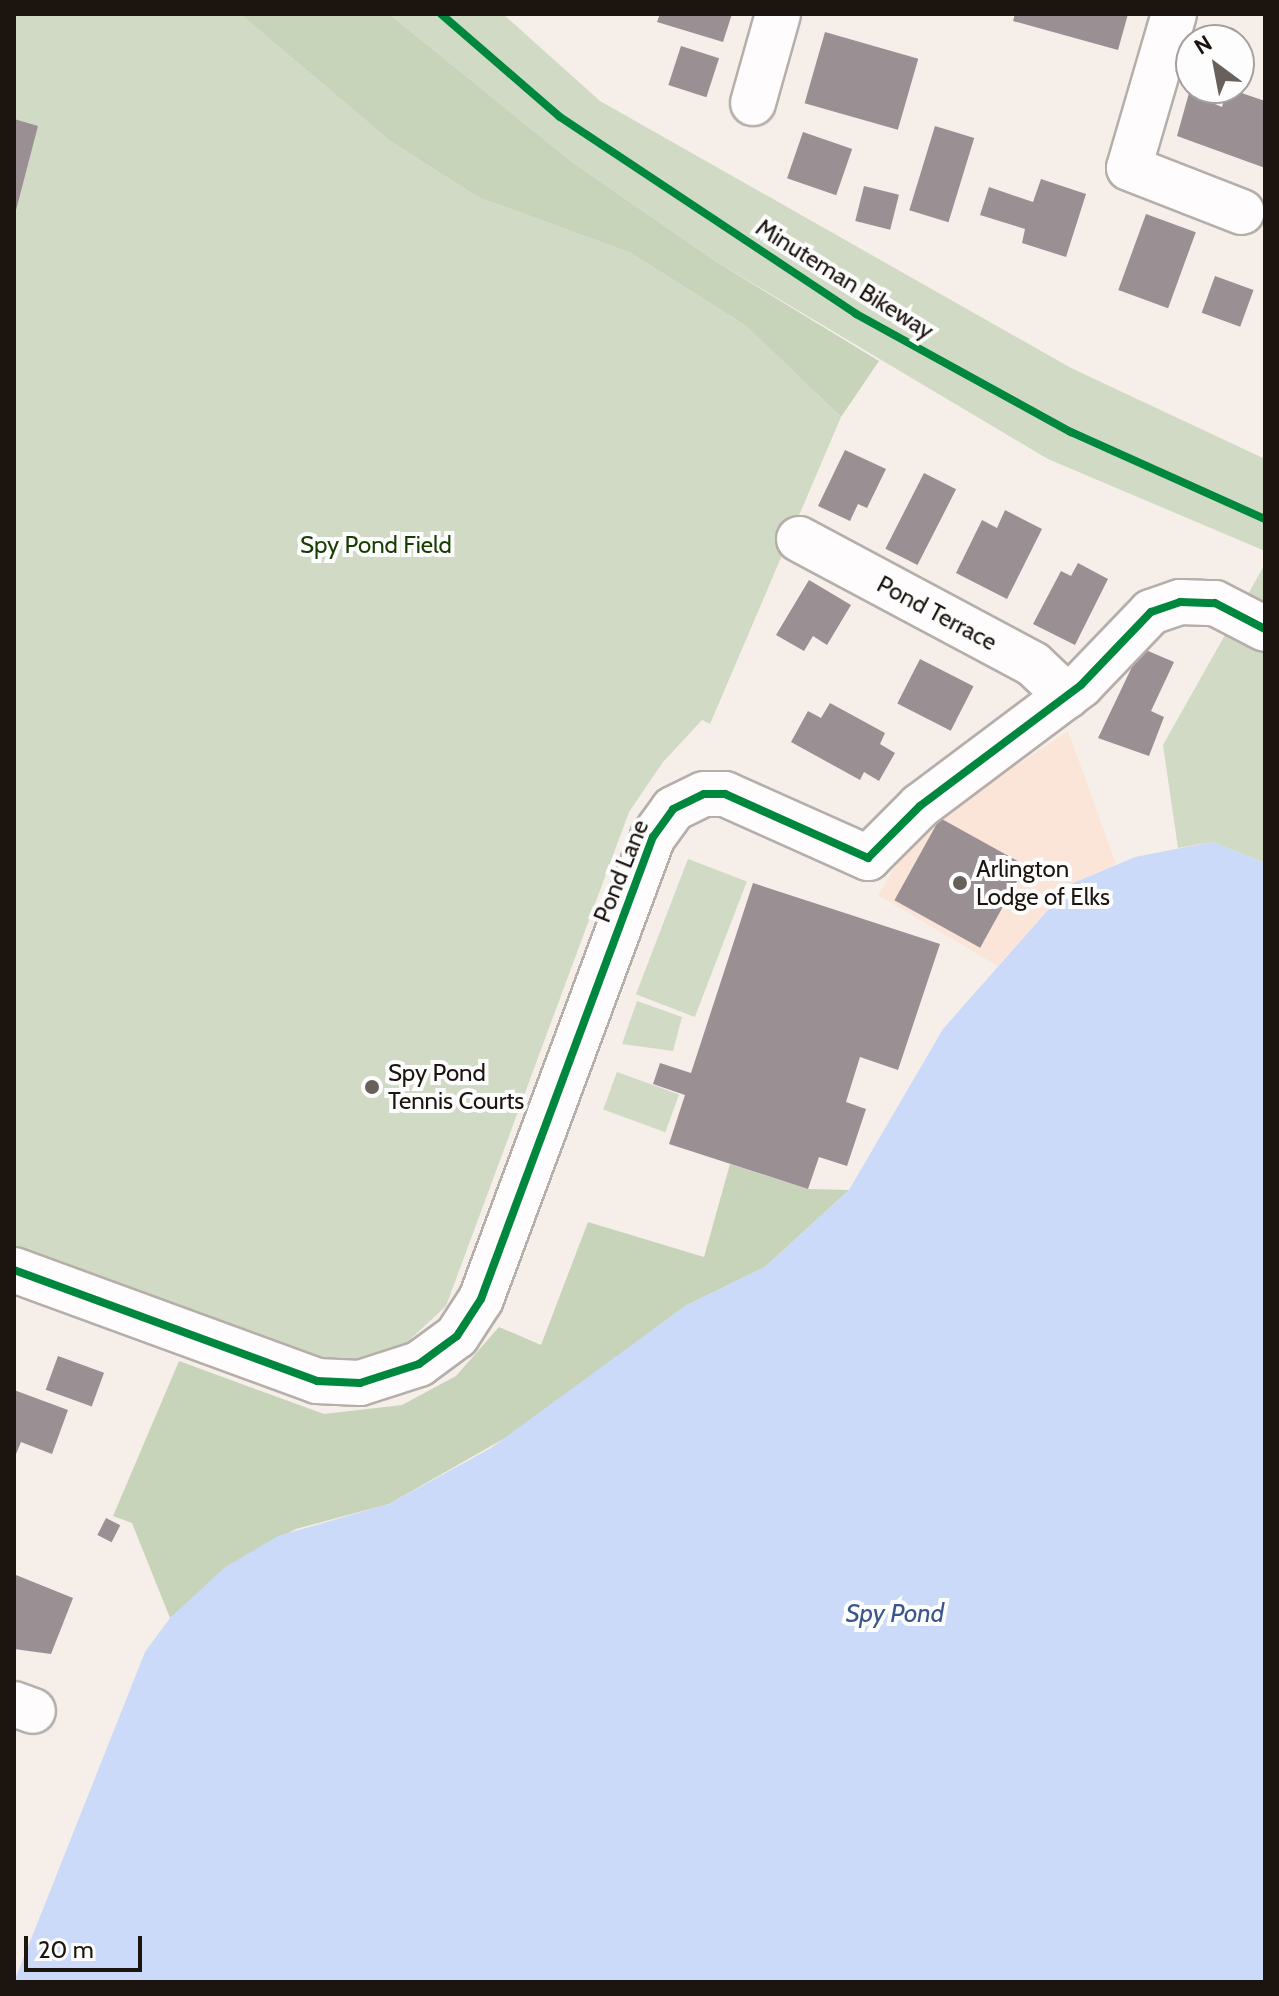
<!DOCTYPE html>
<style>
body{margin:0}
#map{position:relative;width:1279px;height:1996px;overflow:hidden;background:#f6eee9;font-family:Cabin,sans-serif}
div>[style]{position:absolute}
[style*='--x']{left:calc(var(--x)*1px);top:calc(var(--y)*1px);width:calc(var(--w)*1px);rotate:calc(var(--a)*1deg)}
.built>*{inset:0;background:#fae5d8}
.green>*{inset:0;background:#d0dac4;transform-origin:0 0}
.forest>*{inset:0;background:#c8d4ba}
.water>*{inset:0;background:#cbdaf8}
.building>*{inset:0;background:#9a9094;transform-origin:0 0}
.roads{filter:drop-shadow(2px 0 #b6aea9) drop-shadow(-2px 0 #b6aea9) drop-shadow(0 2px #b6aea9) drop-shadow(0 -2px #b6aea9)}
.minor>*{height:44px;margin:-22px;padding:0 22px;transform-origin:22px;border-radius:22px;background:#fefcfc}
.cycleway>*{height:8px;margin:-4px;padding:0 4px;transform-origin:4px;border-radius:4px;background:#00873e}
.dots>*{width:22px;height:22px;translate:-50% -50%;box-sizing:border-box;border:4px solid #fdfdfd;border-radius:50%}
span{translate:-50% -50%;white-space:nowrap;text-align:center;line-height:1.15;-webkit-text-stroke:8px #fdfdfd;paint-order:stroke}
.street-label{font-size:24px;color:#1c140f}
.park-label{font-size:24px;color:#183d00}
.poi-label{font-size:24px;color:#1c140f}
.left{translate:0 -50%;text-align:left}
.water-label{font-size:26px;color:#3a568e;font-style:italic}
.frame{position:absolute;inset:0;border:16px solid #1c140f;pointer-events:none}
.north{position:absolute;left:1175px;top:24px;width:80px;height:80px;box-sizing:border-box;background:#fdfdfd;border:2px solid #a3a09e;border-radius:50%;rotate:328deg;font-size:22px;font-weight:700;line-height:32px;text-align:center;color:#1c140f}
.north::after{content:'';display:block;margin:auto;width:28px;height:36px;background:#68605b;clip-path:polygon(50% 0,100% 100%,50% 72%,0 100%)}
.scale{position:absolute;left:24px;top:1936px;width:118px;height:36px;box-sizing:border-box;border:4px solid #1c140f;border-top:0;padding-left:10px;font-size:24px;line-height:28px;white-space:nowrap;color:#1c140f;-webkit-text-stroke:6px #fdfdfd;paint-order:stroke}
</style>
<div id="map">
<div class="built">
<i style="clip-path:polygon(1068px 731px,1116px 864px,1071px 884px,998px 966px,878px 895px,917px 832px)"></i>
</div>
<div class="green">
<i style="clip-path:polygon(14px 14px,240px 14px,390px 141px,478px 197px,631px 253px,746px 326px,841px 417px,710px 724px,702px 720px,663px 762px,629px 812px,446px 1306px,400px 1349px,364px 1364px,325px 1358px,14px 1245px)"></i>
<i style="clip-path:polygon(389px 14px,503px 14px,600px 101px,1071px 368px,1265px 459px,1265px 551px,1048px 459px,715px 261px,572px 162px)"></i>
<i style="clip-path:polygon(1265px 564px,1265px 863px,1212px 842px,1178px 848px,1163px 745px)"></i>
<i style="left:688px;top:859px;width:63px;height:145px;rotate:21deg"></i>
<i style="clip-path:polygon(637px 1001px,682px 1017px,673px 1051px,622px 1044px)"></i>
<i style="left:617px;top:1072px;width:66px;height:40px;rotate:20deg"></i>
</div>
<div class="forest">
<i style="clip-path:polygon(240px 14px,389px 14px,572px 162px,715px 261px,879px 361px,841px 417px,746px 326px,631px 253px,478px 197px,390px 141px)"></i>
<i style="clip-path:polygon(730px 1164px,808px 1189px,849px 1190px,765px 1267px,685px 1306px,523px 1428px,389px 1504px,296px 1529px,244px 1556px,170px 1618px,132px 1523px,113px 1516px,179px 1361px,324px 1414px,402px 1405px,456px 1376px,499px 1327px,541px 1345px,588px 1222px,704px 1257px)"></i>
</div>
<div class="water">
<i style="clip-path:polygon(1212px 842px,1265px 863px,1265px 1982px,14px 1982px,145px 1652px,170px 1618px,224px 1568px,278px 1536px,389px 1504px,491px 1448px,685px 1306px,765px 1267px,849px 1190px,943px 1029px,1071px 884px,1135px 857px)"></i>
</div>
<div class="building">
<i style="clip-path:polygon(660px 14px,732px 14px,723px 42px,657px 22px)"></i>
<i style="clip-path:polygon(1015px 14px,1128px 14px,1118px 50px,1013px 21px)"></i>
<i style="left:825px;top:32px;width:97px;height:74px;rotate:16deg"></i>
<i style="left:681px;top:46px;width:40px;height:41px;rotate:18deg"></i>
<i style="clip-path:polygon(1227px 88px,1265px 101px,1265px 168px,1177px 136px,1189px 93px,1222px 107px)"></i>
<i style="clip-path:polygon(14px 119px,38px 126px,15px 214px,14px 214px)"></i>
<i style="left:935px;top:126px;width:41px;height:88px;rotate:17deg"></i>
<i style="left:803px;top:132px;width:52px;height:49px;rotate:19deg"></i>
<i style="clip-path:polygon(1041px 179px,1086px 194px,1066px 257px,1022px 243px,1025px 229px,980px 215px,989px 187px,1033px 202px)"></i>
<i style="left:864px;top:186px;width:36px;height:36px;rotate:14deg"></i>
<i style="left:1146px;top:214px;width:53px;height:81px;rotate:20deg"></i>
<i style="left:1215px;top:276px;width:41px;height:39px;rotate:20deg"></i>
<i style="clip-path:polygon(845px 450px,886px 469px,867px 508px,858px 504px,850px 521px,818px 506px)"></i>
<i style="left:924px;top:473px;width:36px;height:85px;rotate:27deg"></i>
<i style="clip-path:polygon(1005px 510px,1042px 529px,1007px 599px,956px 573px,982px 520px,997px 528px)"></i>
<i style="clip-path:polygon(1078px 563px,1108px 579px,1075px 645px,1033px 624px,1061px 571px,1071px 576px)"></i>
<i style="clip-path:polygon(809px 580px,851px 605px,827px 645px,813px 636px,804px 651px,776px 635px)"></i>
<i style="clip-path:polygon(1141px 648px,1174px 662px,1151px 711px,1164px 717px,1149px 756px,1098px 738px)"></i>
<i style="left:920px;top:659px;width:60px;height:50px;rotate:27deg"></i>
<i style="clip-path:polygon(830px 703px,885px 733px,880px 744px,895px 753px,879px 781px,864px 772px,860px 780px,791px 742px,808px 711px,821px 718px)"></i>
<i style="left:940px;top:818px;width:98px;height:94px;rotate:29deg"></i>
<i style="clip-path:polygon(753px 883px,940px 944px,898px 1070px,860px 1057px,846px 1102px,866px 1109px,847px 1166px,819px 1157px,808px 1189px,669px 1144px,685px 1095px,653px 1084px,660px 1063px,691px 1073px)"></i>
<i style="left:58px;top:1356px;width:49px;height:36px;rotate:20deg"></i>
<i style="clip-path:polygon(14px 1390px,68px 1410px,52px 1454px,21px 1442px,14px 1459px)"></i>
<i style="left:106px;top:1518px;width:16px;height:19px;rotate:27deg"></i>
<i style="clip-path:polygon(16px 1575px,73px 1598px,51px 1654px,14px 1649px)"></i>
</div>
<div class="roads">
<div class="minor">
<i style="--x:1174;--y:14;--w:160;--a:106.3"></i>
<i style="--x:1129;--y:168;--w:121;--a:21.3"></i>
<i style="--x:753;--y:103;--w:92;--a:-74.3"></i>
<i style="--x:799;--y:539;--w:265;--a:28.1"></i>
<i style="--x:1033;--y:664;--w:47;--a:43.3"></i>
<i style="--x:14;--y:1270;--w:323;--a:20.1"></i>
<i style="--x:317;--y:1381;--w:43;--a:2.7"></i>
<i style="--x:360;--y:1383;--w:62;--a:-17.9"></i>
<i style="--x:419;--y:1364;--w:47;--a:-36.4"></i>
<i style="--x:457;--y:1336;--w:44;--a:-57"></i>
<i style="--x:481;--y:1299;--w:493;--a:-69.6"></i>
<i style="--x:653;--y:837;--w:34;--a:-54"></i>
<i style="--x:673;--y:809;--w:34;--a:-26"></i>
<i style="--x:704;--y:794;--w:21;--a:0"></i>
<i style="--x:725;--y:794;--w:157;--a:24.1"></i>
<i style="--x:868;--y:858;--w:74;--a:-45"></i>
<i style="--x:920;--y:806;--w:201;--a:-36.9"></i>
<i style="--x:1081;--y:685;--w:101;--a:-46.2"></i>
<i style="--x:1151;--y:612;--w:31;--a:-19"></i>
<i style="--x:1180;--y:602;--w:35;--a:2"></i>
<i style="--x:1215;--y:603;--w:56;--a:27.5"></i>
<i style="--x:14;--y:1704;--w:20;--a:20"></i>
</div>
</div>
<div class="cycleway">
<i style="--x:441;--y:14;--w:157;--a:40.9"></i>
<i style="--x:560;--y:117;--w:356;--a:33.6"></i>
<i style="--x:856;--y:314;--w:245;--a:28.8"></i>
<i style="--x:1071;--y:432;--w:213;--a:24.2"></i>
<i style="--x:14;--y:1270;--w:323;--a:20.1"></i>
<i style="--x:317;--y:1381;--w:43;--a:2.7"></i>
<i style="--x:360;--y:1383;--w:62;--a:-17.9"></i>
<i style="--x:419;--y:1364;--w:47;--a:-36.4"></i>
<i style="--x:457;--y:1336;--w:44;--a:-57"></i>
<i style="--x:481;--y:1299;--w:493;--a:-69.6"></i>
<i style="--x:653;--y:837;--w:34;--a:-54"></i>
<i style="--x:673;--y:809;--w:34;--a:-26"></i>
<i style="--x:704;--y:794;--w:21;--a:0"></i>
<i style="--x:725;--y:794;--w:157;--a:24.1"></i>
<i style="--x:868;--y:858;--w:74;--a:-45"></i>
<i style="--x:920;--y:806;--w:201;--a:-36.9"></i>
<i style="--x:1081;--y:685;--w:101;--a:-46.2"></i>
<i style="--x:1151;--y:612;--w:31;--a:-19"></i>
<i style="--x:1180;--y:602;--w:35;--a:2"></i>
<i style="--x:1215;--y:603;--w:56;--a:27.5"></i>
</div>
<div class="dots">
<i style="left:960px;top:883px;background:#68605b"></i>
<i style="left:372px;top:1087px;background:#68605b"></i>
</div>
<div class="street-label">
<span style="left:845px;top:279px;rotate:32deg">Minuteman Bikeway</span>
<span style="left:937px;top:613px;rotate:28deg">Pond Terrace</span>
<span style="left:621px;top:871px;rotate:-68deg">Pond Lane</span>
</div>
<div class="park-label">
<span style="left:376px;top:545px">Spy Pond Field</span>
</div>
<div class="poi-label">
<span class="left" style="left:976px;top:883px">Arlington<br>Lodge of Elks</span>
<span class="left" style="left:388px;top:1087px">Spy Pond<br>Tennis Courts</span>
</div>
<div class="water-label">
<span style="left:895px;top:1614px">Spy Pond</span>
</div>
<div class="frame"></div>
<div class="north">N</div>
<div class="scale">20 m</div>
</div>
